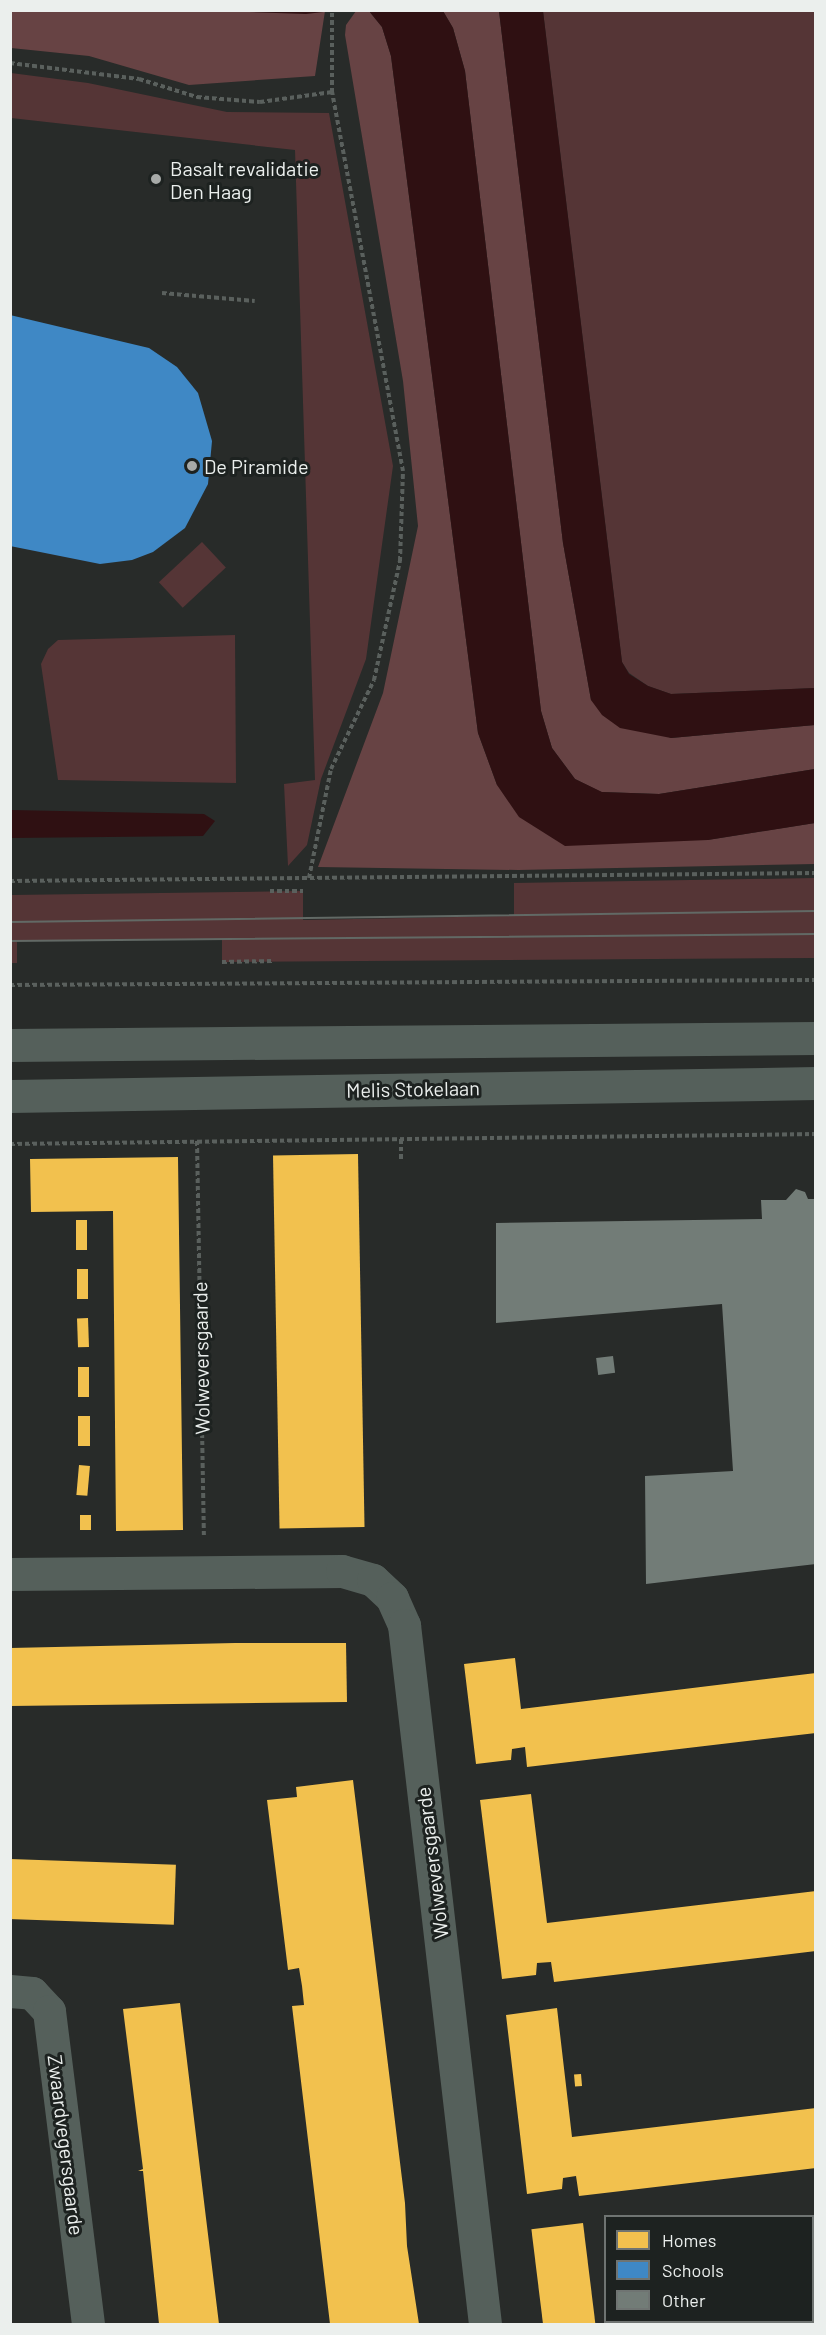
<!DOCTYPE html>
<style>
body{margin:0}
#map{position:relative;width:826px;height:2335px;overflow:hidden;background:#282b29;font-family:Barlow,sans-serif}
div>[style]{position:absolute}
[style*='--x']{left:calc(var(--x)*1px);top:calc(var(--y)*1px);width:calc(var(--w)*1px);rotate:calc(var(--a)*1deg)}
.green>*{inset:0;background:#553536;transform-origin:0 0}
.forest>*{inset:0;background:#674344}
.water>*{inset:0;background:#2f1012}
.homes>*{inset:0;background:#f2c14e;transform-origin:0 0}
.schools>*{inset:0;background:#3f88c5}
.building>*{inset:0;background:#727c77;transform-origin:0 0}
.path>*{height:4px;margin-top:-2px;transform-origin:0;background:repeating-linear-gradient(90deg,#5a605d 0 4.5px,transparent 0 7.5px)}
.minor>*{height:33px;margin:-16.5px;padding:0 16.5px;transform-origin:16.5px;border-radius:16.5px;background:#55605b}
.tertiary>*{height:33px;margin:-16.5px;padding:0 16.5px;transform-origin:16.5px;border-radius:16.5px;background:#55605b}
.tram>*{height:1.5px;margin:-0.75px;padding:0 0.75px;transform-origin:0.75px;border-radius:0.75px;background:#626965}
.dots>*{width:16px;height:16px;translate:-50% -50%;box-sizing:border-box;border:3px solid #1d2220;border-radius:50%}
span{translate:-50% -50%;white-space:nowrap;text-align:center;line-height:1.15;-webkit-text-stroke:6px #1d2220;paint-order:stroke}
.poi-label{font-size:20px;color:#ebefed}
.left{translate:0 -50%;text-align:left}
.street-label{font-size:20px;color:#ebefed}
.frame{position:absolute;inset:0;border:12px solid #ebefed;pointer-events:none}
.legend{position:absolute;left:604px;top:2215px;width:210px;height:108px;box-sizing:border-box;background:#1d2220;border:2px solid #6f7472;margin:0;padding:8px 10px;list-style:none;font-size:18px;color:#ebefed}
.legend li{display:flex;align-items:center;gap:12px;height:30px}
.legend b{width:30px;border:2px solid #6f7472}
</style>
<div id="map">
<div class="green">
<i style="clip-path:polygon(543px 11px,815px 11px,815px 688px,671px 694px,648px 686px,629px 673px,622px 662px)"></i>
<i style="clip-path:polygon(11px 73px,88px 83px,227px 112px,329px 113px,393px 466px,366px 659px,321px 779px,307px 845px,288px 866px,284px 784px,315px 780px,295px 150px,11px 118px)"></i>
<i style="left:202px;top:542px;width:35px;height:59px;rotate:47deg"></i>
<i style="clip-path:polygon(235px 635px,236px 783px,58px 780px,41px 664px,48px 649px,58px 640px)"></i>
<i style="clip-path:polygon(815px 878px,815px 958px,222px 962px,222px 939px,17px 941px,17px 963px,11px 963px,11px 895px,303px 891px,303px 920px,514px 916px,514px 883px)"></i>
</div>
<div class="forest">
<i style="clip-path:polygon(220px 10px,325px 11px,315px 76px,189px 85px,89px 56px,11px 48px,10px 11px)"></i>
<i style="clip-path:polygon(356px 11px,369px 11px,382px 27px,391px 56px,478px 733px,497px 785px,707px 840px,815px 823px,815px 864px,518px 870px,318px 867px,383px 693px,418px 526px,403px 381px,345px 35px,346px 25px)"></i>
<i style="clip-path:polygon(443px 11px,499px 11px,563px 543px,591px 700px,671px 738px,815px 725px,815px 769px,659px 794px,601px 792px,575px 779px,552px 748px,541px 711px,465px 71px,453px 28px)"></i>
</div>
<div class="water">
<i style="clip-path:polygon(220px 11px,332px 10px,332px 11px,306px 14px)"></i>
<i style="clip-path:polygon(369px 11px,443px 11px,453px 28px,465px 71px,541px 711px,552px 748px,575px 779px,602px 792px,659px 794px,815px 769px,815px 823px,708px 840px,565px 846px,519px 817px,497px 785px,478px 733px,391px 56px,382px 27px)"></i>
<i style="clip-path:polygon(499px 11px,543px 11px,622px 662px,629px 674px,648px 686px,671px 694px,815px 688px,815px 725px,671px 738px,620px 728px,602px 715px,591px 700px,563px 543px)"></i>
<i style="clip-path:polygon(11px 810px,204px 814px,215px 821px,203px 836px,11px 838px)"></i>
</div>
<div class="homes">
<i style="left:358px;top:1154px;width:373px;height:85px;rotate:89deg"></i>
<i style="clip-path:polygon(178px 1157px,183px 1530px,116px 1531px,113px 1211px,31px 1212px,30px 1159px)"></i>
<i style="left:76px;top:1220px;width:11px;height:30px"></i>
<i style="left:77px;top:1269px;width:11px;height:30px"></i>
<i style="left:88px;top:1318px;width:29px;height:11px;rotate:88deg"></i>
<i style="left:89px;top:1367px;width:30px;height:11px;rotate:90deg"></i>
<i style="left:90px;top:1416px;width:30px;height:12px;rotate:90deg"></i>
<i style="left:79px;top:1465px;width:11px;height:30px;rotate:5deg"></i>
<i style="left:80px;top:1515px;width:11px;height:15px"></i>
<i style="clip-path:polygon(235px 1643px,346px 1643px,347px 1702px,10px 1706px,10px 1648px)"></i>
<i style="clip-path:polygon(515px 1658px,521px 1709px,816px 1673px,816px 1733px,527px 1767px,525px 1747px,512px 1749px,511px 1760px,476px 1764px,464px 1664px)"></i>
<i style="clip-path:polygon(353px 1780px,405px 2203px,407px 2246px,419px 2324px,330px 2324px,292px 2006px,304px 2005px,302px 1986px,299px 1968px,288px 1970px,267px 1800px,297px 1797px,296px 1787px)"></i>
<i style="clip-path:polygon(531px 1794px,547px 1923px,816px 1891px,816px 1951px,554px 1982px,551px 1962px,537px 1963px,536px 1975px,502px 1979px,480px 1800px)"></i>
<i style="left:10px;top:1859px;width:166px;height:60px;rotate:2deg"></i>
<i style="clip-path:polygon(180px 2003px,206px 2218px,219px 2324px,159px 2324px,143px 2171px,138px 2171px,143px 2169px,123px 2009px)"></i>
<i style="clip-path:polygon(557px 2008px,572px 2137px,816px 2108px,816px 2168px,579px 2196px,576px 2176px,563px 2178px,562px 2189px,527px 2194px,506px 2015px)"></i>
<i style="left:581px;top:2074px;width:12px;height:7px;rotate:85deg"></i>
<i style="left:583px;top:2223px;width:102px;height:52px;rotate:83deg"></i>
</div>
<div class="schools">
<i style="clip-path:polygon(10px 315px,149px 348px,177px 367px,198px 393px,212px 441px,208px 484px,185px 528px,153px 552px,132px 560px,100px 564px,10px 546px)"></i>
</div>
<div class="building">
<i style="clip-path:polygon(796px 1189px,805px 1192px,808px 1199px,816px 1199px,816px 1564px,646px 1584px,645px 1476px,733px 1471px,722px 1304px,496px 1323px,496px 1223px,762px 1219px,761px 1200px,786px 1200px)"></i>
<i style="left:613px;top:1356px;width:17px;height:17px;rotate:83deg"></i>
</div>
<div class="path">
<i style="--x:10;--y:63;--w:130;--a:7.1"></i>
<i style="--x:139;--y:79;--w:61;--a:17.2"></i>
<i style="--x:197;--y:97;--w:63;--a:4.5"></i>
<i style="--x:260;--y:102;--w:73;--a:-7.9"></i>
<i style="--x:162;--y:293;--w:93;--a:4.9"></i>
<i style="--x:309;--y:878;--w:111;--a:-78.6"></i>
<i style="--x:331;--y:769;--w:99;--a:-64.2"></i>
<i style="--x:374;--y:680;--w:122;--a:-77.7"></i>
<i style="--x:400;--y:561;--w:90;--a:-88.1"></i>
<i style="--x:403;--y:471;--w:386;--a:-100.6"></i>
<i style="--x:332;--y:92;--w:82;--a:-90"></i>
<i style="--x:10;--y:881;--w:806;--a:-0.57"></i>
<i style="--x:270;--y:891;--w:33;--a:0"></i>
<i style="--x:222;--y:962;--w:50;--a:-1.1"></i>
<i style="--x:10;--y:985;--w:806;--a:-0.36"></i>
<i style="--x:401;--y:1139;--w:21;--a:90"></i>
<i style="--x:197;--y:1141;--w:397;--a:89"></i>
<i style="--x:10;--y:1144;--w:806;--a:-0.71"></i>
</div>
<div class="minor">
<i style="--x:10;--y:1574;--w:332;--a:-0.5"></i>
<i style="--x:342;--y:1571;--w:32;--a:16"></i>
<i style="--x:373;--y:1580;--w:26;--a:43"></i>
<i style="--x:392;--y:1598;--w:30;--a:66"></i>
<i style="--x:404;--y:1625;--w:704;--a:83.39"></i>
<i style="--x:10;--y:1991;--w:22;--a:5"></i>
<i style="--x:32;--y:1993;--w:25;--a:47"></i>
<i style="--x:49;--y:2011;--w:315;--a:82.9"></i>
</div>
<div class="tertiary">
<i style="--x:10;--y:1045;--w:806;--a:-0.5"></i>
<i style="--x:10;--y:1096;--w:806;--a:-0.92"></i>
</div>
<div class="tram">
<i style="--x:10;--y:922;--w:806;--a:-0.78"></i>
<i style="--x:10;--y:941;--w:806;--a:-0.5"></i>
</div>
<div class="dots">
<i style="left:156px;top:179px;background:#a7aaa8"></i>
<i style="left:192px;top:466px;background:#a7aaa8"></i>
</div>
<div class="poi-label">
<span class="left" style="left:170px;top:180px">Basalt revalidatie<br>Den Haag</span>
<span class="left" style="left:204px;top:466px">De Piramide</span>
</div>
<div class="street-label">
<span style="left:413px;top:1089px;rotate:-1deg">Melis Stokelaan</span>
<span style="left:201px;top:1358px;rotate:-91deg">Wolweversgaarde</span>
<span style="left:432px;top:1863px;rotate:-97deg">Wolweversgaarde</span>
<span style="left:66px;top:2145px;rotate:83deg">Zwaardvegersgaarde</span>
</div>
<div class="frame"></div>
<ul class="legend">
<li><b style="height:16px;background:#f2c14e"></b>Homes</li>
<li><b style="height:16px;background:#3f88c5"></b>Schools</li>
<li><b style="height:16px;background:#727c77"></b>Other</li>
</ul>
</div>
